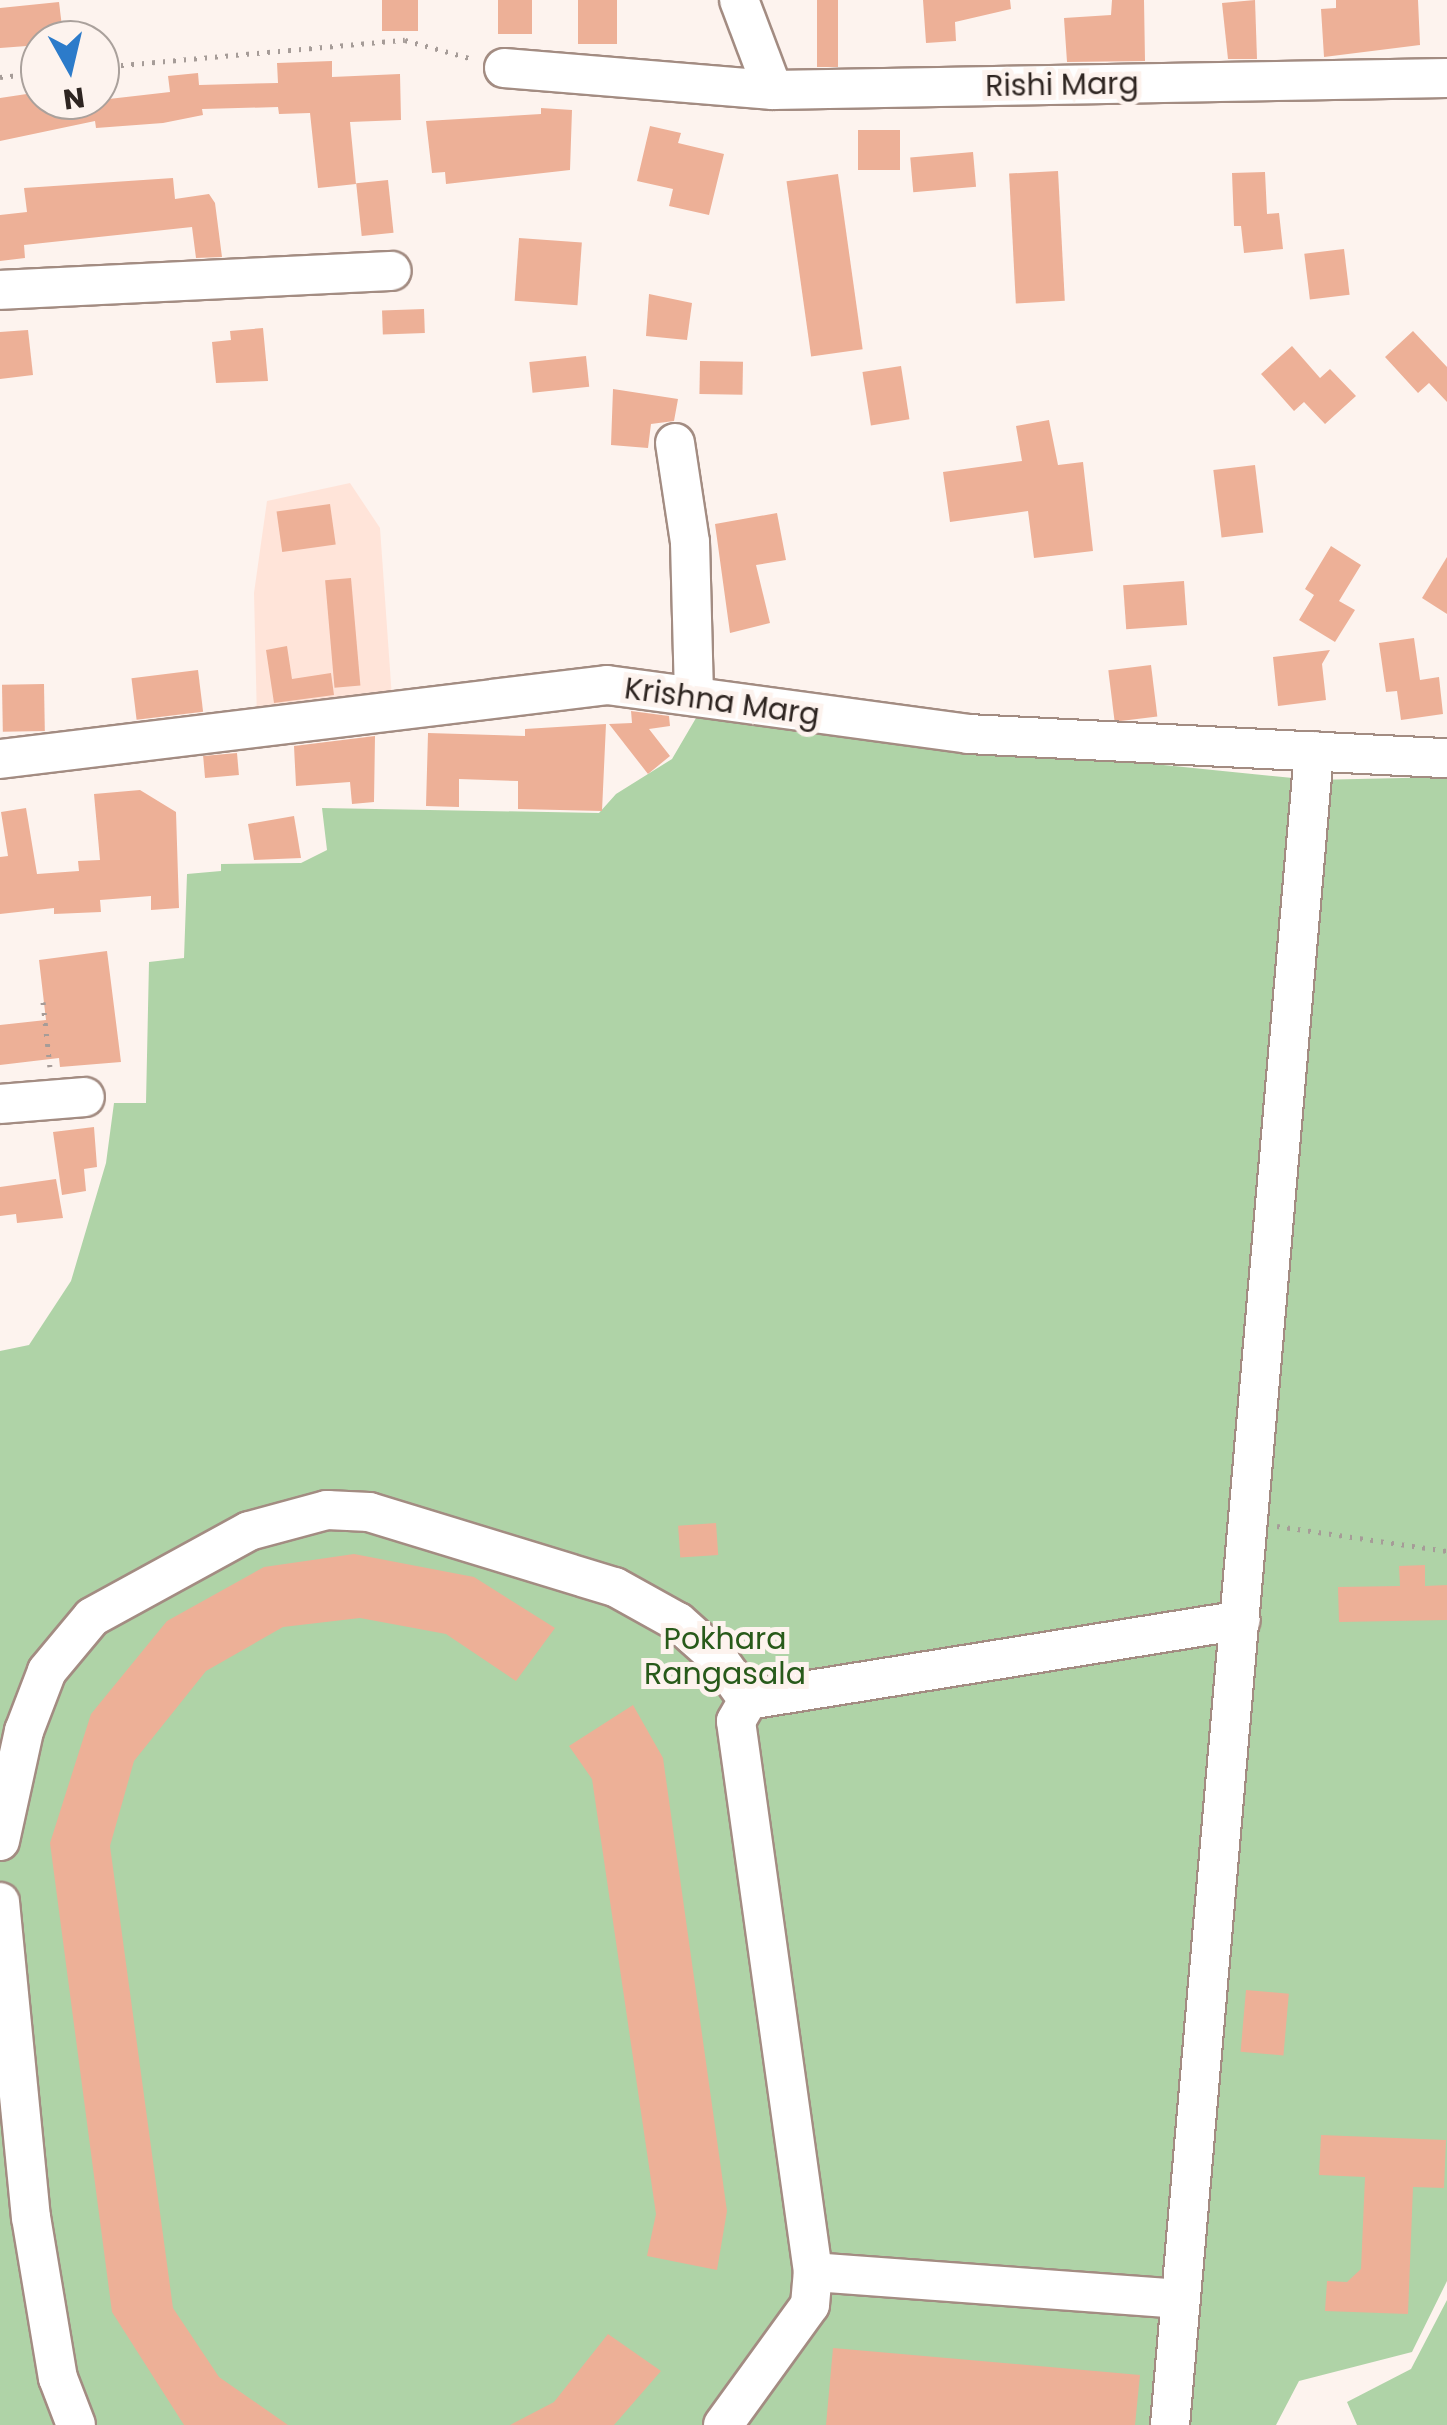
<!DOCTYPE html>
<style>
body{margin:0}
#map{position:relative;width:1447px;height:2425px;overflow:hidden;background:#fdf3ee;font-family:Poppins,sans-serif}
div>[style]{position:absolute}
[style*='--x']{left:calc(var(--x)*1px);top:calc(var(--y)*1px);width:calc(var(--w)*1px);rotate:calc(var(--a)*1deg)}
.built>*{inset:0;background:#ffe4d9}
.green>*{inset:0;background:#afd3a7}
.building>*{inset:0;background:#edb097;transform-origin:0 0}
.path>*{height:5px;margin-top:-2.5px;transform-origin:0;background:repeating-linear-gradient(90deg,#a69c98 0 2.5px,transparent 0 10.5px)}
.roads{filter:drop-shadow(2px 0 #a38c82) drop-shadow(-2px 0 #a38c82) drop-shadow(0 2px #a38c82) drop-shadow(0 -2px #a38c82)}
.minor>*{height:38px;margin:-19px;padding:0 19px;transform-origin:19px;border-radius:19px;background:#fff}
span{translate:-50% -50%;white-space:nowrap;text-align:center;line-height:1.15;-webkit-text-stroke:10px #fdf3ee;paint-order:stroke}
.street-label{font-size:30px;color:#2e2521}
.park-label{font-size:30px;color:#285a1a}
.north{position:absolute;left:20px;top:20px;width:100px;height:100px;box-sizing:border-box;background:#fdf3ee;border:2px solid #aaa19c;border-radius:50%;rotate:172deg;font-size:28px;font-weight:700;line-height:40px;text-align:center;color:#2e2521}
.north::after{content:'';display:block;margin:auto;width:35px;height:45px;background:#2c7bca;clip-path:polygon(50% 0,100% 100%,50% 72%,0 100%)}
</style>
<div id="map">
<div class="built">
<i style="clip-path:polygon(350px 483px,380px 528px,392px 698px,257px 721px,254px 593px,267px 501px)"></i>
</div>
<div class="green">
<i style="clip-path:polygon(696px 718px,1313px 780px,1447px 777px,1447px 2281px,1412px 2352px,1299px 2381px,1276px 2425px,0 2425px,0 1351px,29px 1345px,71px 1281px,106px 1163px,114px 1103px,146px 1103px,149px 962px,184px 958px,187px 874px,221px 871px,221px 864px,301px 863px,327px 850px,322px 808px,599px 813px,616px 794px,672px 759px)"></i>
<i style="clip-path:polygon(1447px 2300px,1447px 2425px,1357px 2425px,1347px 2402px,1411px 2369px)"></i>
</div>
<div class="building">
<i style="left:382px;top:0;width:36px;height:31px"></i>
<i style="left:498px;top:0;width:34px;height:34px"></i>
<i style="left:578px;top:0;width:39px;height:44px"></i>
<i style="left:817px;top:0;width:21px;height:67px"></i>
<i style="clip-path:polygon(923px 0,1010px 0,1011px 9px,955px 22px,956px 41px,926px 43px)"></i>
<i style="clip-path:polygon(1112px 0,1144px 0,1145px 61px,1067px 62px,1064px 18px,1111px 15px)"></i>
<i style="clip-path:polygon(1255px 0,1257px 59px,1228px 59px,1222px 3px)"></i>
<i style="clip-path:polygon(1336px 0,1418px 0,1420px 45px,1324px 57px,1321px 9px,1336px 8px)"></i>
<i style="clip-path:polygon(59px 2px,63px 35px,40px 45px,0 48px,0 8px)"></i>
<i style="clip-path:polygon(332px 61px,332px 77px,400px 74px,401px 120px,350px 122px,356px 184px,318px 188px,310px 113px,279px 114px,278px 107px,202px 109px,203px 115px,163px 123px,96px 128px,95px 121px,0 141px,0 98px,40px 92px,40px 100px,100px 100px,170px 92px,168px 76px,198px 73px,199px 85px,278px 83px,277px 63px)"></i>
<i style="clip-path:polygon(541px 108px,572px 110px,570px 170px,446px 184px,445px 172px,432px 173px,426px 121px,541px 114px)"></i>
<i style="clip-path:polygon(650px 126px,681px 133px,678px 143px,724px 154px,709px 215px,669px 206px,673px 189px,637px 181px)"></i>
<i style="left:858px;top:130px;width:42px;height:40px"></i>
<i style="left:973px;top:152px;width:35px;height:63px;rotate:85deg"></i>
<i style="left:1058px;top:171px;width:130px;height:49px;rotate:87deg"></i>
<i style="clip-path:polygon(1265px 172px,1267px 214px,1279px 213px,1283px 249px,1244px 253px,1241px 226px,1234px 226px,1232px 173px)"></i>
<i style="left:838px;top:174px;width:177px;height:52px;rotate:82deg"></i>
<i style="clip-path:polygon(173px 178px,175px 199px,209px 194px,215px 203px,222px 257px,196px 258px,192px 227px,24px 245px,25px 258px,0 261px,0 215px,27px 212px,24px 188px)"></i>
<i style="left:388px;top:180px;width:53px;height:32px;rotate:84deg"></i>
<i style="left:519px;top:238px;width:63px;height:63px;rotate:4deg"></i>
<i style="left:1344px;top:249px;width:46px;height:40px;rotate:83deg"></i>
<i style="clip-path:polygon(649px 294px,692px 303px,687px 340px,646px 336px)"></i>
<i style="left:424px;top:309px;width:24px;height:42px;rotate:88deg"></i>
<i style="clip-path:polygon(263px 328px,268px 381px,216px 383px,212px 342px,231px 340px,230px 331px)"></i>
<i style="clip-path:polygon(28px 330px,33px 375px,0 379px,0 332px)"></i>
<i style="clip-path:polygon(1413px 331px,1447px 367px,1447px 402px,1429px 383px,1418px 393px,1385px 357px)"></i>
<i style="clip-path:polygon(1292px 346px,1320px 378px,1330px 369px,1356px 396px,1325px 424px,1304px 402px,1294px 411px,1261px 374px)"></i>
<i style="left:586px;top:356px;width:31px;height:57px;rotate:84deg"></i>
<i style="left:700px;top:361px;width:43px;height:33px;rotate:1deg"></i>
<i style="left:901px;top:366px;width:54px;height:39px;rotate:81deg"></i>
<i style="clip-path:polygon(613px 389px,678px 399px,674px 421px,651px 424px,648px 448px,611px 445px)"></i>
<i style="clip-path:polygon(1049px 420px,1058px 465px,1083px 462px,1093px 551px,1034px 558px,1028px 511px,950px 522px,943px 472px,1022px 461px,1016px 426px)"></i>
<i style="left:1255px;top:465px;width:68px;height:42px;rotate:83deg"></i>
<i style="left:330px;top:504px;width:41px;height:54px;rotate:82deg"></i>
<i style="clip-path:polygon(777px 513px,786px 560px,756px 565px,770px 623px,730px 633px,715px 524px)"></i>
<i style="clip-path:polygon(1331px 546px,1361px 565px,1339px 601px,1355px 610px,1335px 642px,1299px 620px,1314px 595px,1305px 589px)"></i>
<i style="clip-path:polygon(1447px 557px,1447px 614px,1422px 598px)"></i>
<i style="left:351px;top:578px;width:108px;height:26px;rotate:85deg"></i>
<i style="left:1184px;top:581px;width:44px;height:61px;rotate:86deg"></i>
<i style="clip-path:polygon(1414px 638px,1420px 680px,1439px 677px,1443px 714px,1401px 720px,1397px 691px,1386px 692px,1379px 643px)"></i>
<i style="clip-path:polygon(287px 646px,292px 679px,331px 673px,334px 695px,274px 703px,266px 650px)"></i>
<i style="clip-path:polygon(1330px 650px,1322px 664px,1326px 700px,1278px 706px,1273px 657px)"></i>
<i style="left:1151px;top:665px;width:52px;height:43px;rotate:83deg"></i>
<i style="left:198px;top:670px;width:42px;height:67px;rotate:83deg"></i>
<i style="left:44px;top:684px;width:47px;height:42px;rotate:89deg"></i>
<i style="clip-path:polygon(631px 711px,669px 716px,670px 726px,649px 729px,670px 756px,648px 774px,609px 724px,632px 723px)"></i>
<i style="clip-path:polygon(606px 724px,602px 811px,518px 809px,518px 781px,459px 779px,459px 807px,426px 806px,428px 733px,525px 736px,525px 729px)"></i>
<i style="clip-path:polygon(375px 736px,374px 802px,352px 804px,350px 782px,296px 786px,294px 746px)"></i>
<i style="left:237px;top:753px;width:22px;height:34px;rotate:85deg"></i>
<i style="clip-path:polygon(140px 790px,176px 812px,179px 908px,151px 910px,151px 896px,100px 900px,101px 912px,54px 914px,54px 908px,0 914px,0 857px,8px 856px,1px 812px,26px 808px,37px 874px,79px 871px,78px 861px,100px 860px,94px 794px)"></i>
<i style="clip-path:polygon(294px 816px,301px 858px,254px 860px,248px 824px)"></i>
<i style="clip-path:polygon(107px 951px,121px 1062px,60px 1067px,59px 1058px,0 1065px,0 1025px,46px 1020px,39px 960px)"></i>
<i style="clip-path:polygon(94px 1127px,97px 1167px,84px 1169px,86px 1191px,62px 1195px,53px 1132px)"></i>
<i style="clip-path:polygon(56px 1179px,63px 1218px,17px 1223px,16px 1214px,0 1216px,0 1187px)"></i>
<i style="left:716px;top:1523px;width:32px;height:38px;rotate:86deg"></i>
<i style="clip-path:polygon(354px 1554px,474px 1577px,555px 1628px,516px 1681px,446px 1634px,360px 1618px,283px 1627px,206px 1671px,134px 1761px,110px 1846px,173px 2308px,219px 2377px,288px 2425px,184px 2425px,112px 2312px,50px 1843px,91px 1714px,167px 1621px,264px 1567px)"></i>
<i style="clip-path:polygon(1425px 1565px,1425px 1586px,1447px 1585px,1447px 1620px,1339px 1622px,1338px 1587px,1400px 1586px,1399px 1566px)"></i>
<i style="clip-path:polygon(633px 1705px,663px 1758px,727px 2211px,717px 2270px,647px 2256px,656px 2214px,592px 1779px,569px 1746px)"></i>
<i style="left:1246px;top:1990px;width:43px;height:62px;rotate:5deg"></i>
<i style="clip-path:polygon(1321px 2135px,1446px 2140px,1444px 2188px,1413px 2187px,1408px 2314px,1325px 2311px,1327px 2281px,1347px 2282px,1361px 2269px,1365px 2177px,1319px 2175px)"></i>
<i style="clip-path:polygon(608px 2334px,661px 2371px,614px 2425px,510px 2425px,554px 2402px)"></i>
<i style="clip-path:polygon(833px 2348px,1140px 2375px,1135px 2425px,826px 2425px)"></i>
</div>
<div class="path">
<i style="--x:100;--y:67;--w:306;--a:-5.1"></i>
<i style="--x:405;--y:40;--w:71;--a:15.6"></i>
<i style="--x:0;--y:77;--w:40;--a:-5.7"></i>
<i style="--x:43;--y:1002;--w:65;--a:83.9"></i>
<i style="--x:1277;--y:1526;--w:172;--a:8.4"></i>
</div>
<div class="roads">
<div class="minor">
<i style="--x:739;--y:0;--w:96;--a:69.3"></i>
<i style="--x:504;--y:68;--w:270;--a:4.7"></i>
<i style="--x:773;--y:90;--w:674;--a:-1.02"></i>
<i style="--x:0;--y:290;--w:392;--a:-2.8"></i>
<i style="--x:675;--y:443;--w:100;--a:81.4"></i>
<i style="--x:690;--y:542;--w:153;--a:88.5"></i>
<i style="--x:0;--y:759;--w:611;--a:-6.95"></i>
<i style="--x:607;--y:685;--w:364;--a:7.7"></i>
<i style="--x:968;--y:734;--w:480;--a:2.9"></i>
<i style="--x:0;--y:1104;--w:85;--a:-4.7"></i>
<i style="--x:0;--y:1841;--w:113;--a:-77.7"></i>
<i style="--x:24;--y:1731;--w:64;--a:-69"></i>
<i style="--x:47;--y:1671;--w:70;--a:-50.2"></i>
<i style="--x:92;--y:1617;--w:179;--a:-28.7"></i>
<i style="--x:249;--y:1531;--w:81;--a:-15.1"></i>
<i style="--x:327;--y:1510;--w:42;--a:2.7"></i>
<i style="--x:369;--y:1512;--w:257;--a:17"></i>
<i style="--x:615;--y:1587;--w:72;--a:29.1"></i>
<i style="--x:678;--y:1622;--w:52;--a:41.9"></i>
<i style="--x:717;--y:1657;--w:53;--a:54.2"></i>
<i style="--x:0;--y:1902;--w:317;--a:84.4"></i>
<i style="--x:31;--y:2217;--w:163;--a:80.5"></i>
<i style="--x:58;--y:2378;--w:50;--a:69"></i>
<i style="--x:813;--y:2272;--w:367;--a:4.2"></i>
<i style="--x:723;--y:2425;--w:148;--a:-54.1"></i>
<i style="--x:810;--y:2305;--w:33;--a:-85"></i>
<i style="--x:813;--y:2272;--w:556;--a:-97.96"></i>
<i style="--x:736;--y:1721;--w:24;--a:-60"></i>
<i style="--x:748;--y:1700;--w:499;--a:-9.2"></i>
<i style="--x:1170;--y:2425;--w:1680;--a:-85.08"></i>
</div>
</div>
<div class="street-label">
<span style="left:1062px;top:85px;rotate:-1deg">Rishi Marg</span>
<span style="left:722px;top:702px;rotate:8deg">Krishna Marg</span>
</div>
<div class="park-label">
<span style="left:725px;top:1656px">Pokhara<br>Rangasala</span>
</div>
<div class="north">N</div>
</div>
